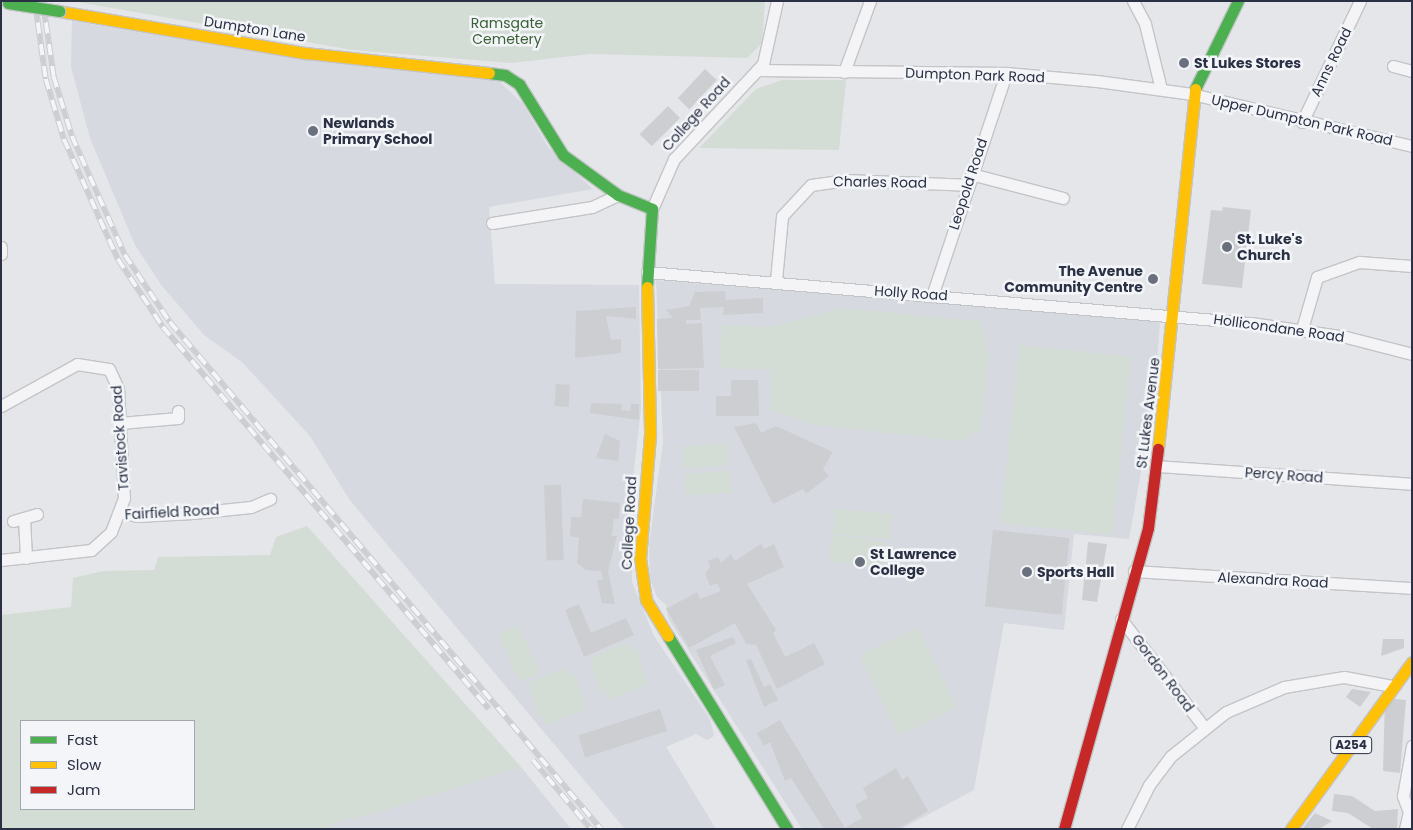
<!DOCTYPE html>
<style>
body{margin:0}
#map{position:relative;width:1413px;height:830px;overflow:hidden;background:#e5e6e9;font-family:Poppins,sans-serif}
div>[style]{position:absolute}
[style*='--x']{left:calc(var(--x)*1px);top:calc(var(--y)*1px);width:calc(var(--w)*1px);rotate:calc(var(--a)*1deg)}
.built>*{inset:0;background:#d6d9e0}
.green>*{inset:0;background:#d4ddd5;transform-origin:0 0}
.building>*{inset:0;background:#cdced2;transform-origin:0 0}
.roads{filter:drop-shadow(1px 0 #c3c4c7) drop-shadow(-1px 0 #c3c4c7) drop-shadow(0 1px #c3c4c7) drop-shadow(0 -1px #c3c4c7)}
.street>*{height:11px;margin:-5.5px;padding:0 5.5px;transform-origin:5.5px;border-radius:5.5px;background:#f4f4f6}
.fast>*{height:11px;margin:-5.5px;padding:0 5.5px;transform-origin:5.5px;border-radius:5.5px;background:#4caf50}
.slow>*{height:11px;margin:-5.5px;padding:0 5.5px;transform-origin:5.5px;border-radius:5.5px;background:#ffc107}
.jam>*{height:11px;margin:-5.5px;padding:0 5.5px;transform-origin:5.5px;border-radius:5.5px;background:#c62828}
.rail>*{height:5.5px;margin-top:-2.75px;transform-origin:0;background:repeating-linear-gradient(90deg,#f3f5f8 0 11px,#cdced1 0 22px);box-sizing:border-box;border-block:1px solid #cdced1}
.bridges{filter:drop-shadow(1px 0 #c3c4c7) drop-shadow(-1px 0 #c3c4c7) drop-shadow(0 1px #c3c4c7) drop-shadow(0 -1px #c3c4c7)}
.fast-bridge>*{height:11px;margin:-5.5px;padding:0 5.5px;transform-origin:5.5px;border-radius:5.5px;background:#4caf50}
.dots>*{width:14px;height:14px;translate:-50% -50%;box-sizing:border-box;border:2px solid #f3f5f8;border-radius:50%}
span{translate:-50% -50%;white-space:nowrap;text-align:center;line-height:1.15;-webkit-text-stroke:5px #f3f5f8;paint-order:stroke}
.shield-label span{padding:1px 4px;background:#f3f5f8;border:1px solid;border-radius:4px;-webkit-text-stroke-width:0}
.shield-label{font-size:12px;color:#2a3144;font-weight:700}
.park-label{font-size:14px;color:#3a6136}
.street-label{font-size:14px;color:#2a3144}
.poi-label{font-size:14px;color:#2a3144;font-weight:700}
.left{translate:0 -50%;text-align:left}
.right{translate:-100% -50%;text-align:right}
.frame{position:absolute;inset:0;border:2px solid #2a3144;pointer-events:none}
.legend{position:absolute;left:20px;top:720px;width:175px;height:90px;box-sizing:border-box;background:#f3f5f8;border:1px solid #a3a7b0;margin:0;padding:6px 9px;list-style:none;font-size:15px;color:#2a3144}
.legend li{display:flex;align-items:center;gap:10px;height:25px}
.legend b{width:25px;border:1px solid #a3a7b0}
</style>
<div id="map">
<div class="built">
<i style="clip-path:polygon(72px 21px,293px 58px,499px 81px,523px 104px,548px 147px,593px 189px,489px 207px,495px 284px,639px 285px,641px 409px,632px 488px,632px 582px,654px 636px,710px 719px,714px 736px,707px 740px,696px 734px,666px 747px,716px 829px,625px 829px,349px 499px,310px 436px,243px 363px,204px 335px,162px 286px,135px 245px,90px 138px,71px 67px)"></i>
<i style="clip-path:polygon(656px 280px,1160px 322px,1154px 399px,1129px 539px,1074px 534px,1064px 630px,1004px 623px,974px 790px,901px 829px,802px 829px,668px 618px,666px 605px,657px 597px,650px 578px,649px 545px,663px 442px)"></i>
<i style="clip-path:polygon(521px 767px,571px 829px,328px 829px,334px 822px,373px 814px)"></i>
</div>
<div class="green">
<i style="clip-path:polygon(72px 1px,765px 1px,762px 43px,747px 58px,591px 54px,511px 63px,352px 50px)"></i>
<i style="clip-path:polygon(782px 80px,846px 80px,839px 150px,699px 148px,756px 89px)"></i>
<i style="clip-path:polygon(840px 308px,981px 321px,989px 356px,981px 430px,960px 441px,816px 425px,770px 410px,770px 370px,719px 368px,722px 325px,773px 327px)"></i>
<i style="left:1019px;top:345px;width:113px;height:179px;rotate:6deg"></i>
<i style="left:727px;top:443px;width:22px;height:46px;rotate:85deg"></i>
<i style="left:731px;top:471px;width:22px;height:47px;rotate:87deg"></i>
<i style="left:835px;top:509px;width:58px;height:25px;rotate:5deg"></i>
<i style="clip-path:polygon(evenodd,307px 526px,521px 767px,373px 814px,334px 822px,328px 829px,1px 829px,1px 615px,71px 607px,73px 578px,103px 571px,154px 570px,158px 557px,270px 555px,276px 537px,307px 526px,21px 721px,194px 721px,194px 809px,21px 809px,21px 721px)"></i>
<i style="left:832px;top:535px;width:55px;height:26px;rotate:7deg"></i>
<i style="left:519px;top:625px;width:52px;height:23px;rotate:66deg"></i>
<i style="left:918px;top:627px;width:89px;height:65px;rotate:64deg"></i>
<i style="clip-path:polygon(629px 642px,632px 650px,637px 648px,648px 684px,608px 700px,604px 689px,599px 691px,590px 658px)"></i>
<i style="clip-path:polygon(567px 667px,570px 675px,575px 673px,586px 709px,546px 725px,542px 714px,537px 716px,528px 683px)"></i>
</div>
<div class="building">
<i style="left:705px;top:69px;width:16px;height:40px;rotate:43deg"></i>
<i style="left:668px;top:106px;width:17px;height:40px;rotate:45deg"></i>
<i style="clip-path:polygon(1223px 207px,1251px 210px,1242px 288px,1202px 284px,1211px 210px,1222px 211px)"></i>
<i style="clip-path:polygon(725px 291px,726px 300px,763px 298px,763px 313px,723px 315px,724px 307px,700px 308px,701px 320px,686px 320px,686px 324px,702px 323px,704px 368px,658px 369px,657px 319px,673px 318px,666px 310px,689px 306px,695px 292px)"></i>
<i style="clip-path:polygon(636px 307px,636px 319px,606px 316px,611px 340px,621px 339px,621px 353px,575px 358px,576px 311px)"></i>
<i style="left:658px;top:370px;width:41px;height:21px"></i>
<i style="clip-path:polygon(731px 380px,758px 380px,759px 416px,716px 416px,716px 396px,731px 396px)"></i>
<i style="left:556px;top:384px;width:14px;height:22px;rotate:4deg"></i>
<i style="clip-path:polygon(591px 403px,622px 404px,621px 410px,630px 411px,631px 404px,639px 404px,639px 420px,590px 413px)"></i>
<i style="clip-path:polygon(756px 423px,761px 433px,776px 426px,833px 452px,823px 469px,829px 476px,806px 494px,803px 489px,773px 504px,734px 427px)"></i>
<i style="clip-path:polygon(605px 434px,620px 441px,618px 461px,596px 458px)"></i>
<i style="left:561px;top:485px;width:75px;height:17px;rotate:88deg"></i>
<i style="clip-path:polygon(583px 499px,620px 503px,619px 519px,614px 519px,612px 536px,617px 536px,608px 571px,615px 604px,602px 603px,597px 581px,603px 579px,601px 571px,586px 570px,577px 563px,579px 538px,570px 536px,571px 517px,581px 517px)"></i>
<i style="left:993px;top:530px;width:77px;height:77px;rotate:6deg"></i>
<i style="clip-path:polygon(1088px 542px,1107px 544px,1097px 602px,1082px 600px)"></i>
<i style="clip-path:polygon(761px 544px,764px 549px,774px 544px,784px 567px,747px 584px,776px 630px,773px 633px,785px 657px,814px 643px,825px 664px,777px 689px,756px 645px,746px 644px,735px 623px,689px 648px,666px 609px,697px 592px,700px 599px,721px 591px,717px 583px,710px 586px,705px 574px,710px 567px,708px 561px,718px 557px,721px 563px,731px 554px,735px 561px)"></i>
<i style="clip-path:polygon(579px 604px,591px 633px,626px 618px,634px 635px,584px 657px,565px 610px)"></i>
<i style="clip-path:polygon(733px 637px,736px 643px,710px 656px,725px 685px,714px 690px,696px 650px)"></i>
<i style="clip-path:polygon(1383px 639px,1404px 639px,1404px 648px,1381px 656px)"></i>
<i style="clip-path:polygon(751px 659px,764px 687px,770px 684px,778px 700px,764px 707px,746px 660px)"></i>
<i style="clip-path:polygon(1352px 689px,1371px 692px,1360px 707px,1346px 697px)"></i>
<i style="clip-path:polygon(1385px 698px,1406px 700px,1400px 773px,1383px 771px)"></i>
<i style="left:660px;top:709px;width:23px;height:86px;rotate:72deg"></i>
<i style="clip-path:polygon(780px 720px,845px 828px,862px 818px,855px 805px,868px 798px,863px 788px,896px 768px,902px 780px,908px 776px,928px 811px,898px 829px,824px 829px,791px 778px,785px 781px,770px 742px,764px 746px,757px 733px)"></i>
<i style="clip-path:polygon(1334px 794px,1352px 796px,1375px 811px,1398px 809px,1397px 829px,1373px 829px,1348px 813px,1332px 811px)"></i>
<i style="clip-path:polygon(1315px 813px,1332px 821px,1319px 829px,1302px 829px)"></i>
</div>
<div class="roads">
<div class="street">
<i style="--x:1133;--y:1;--w:26;--a:62"></i>
<i style="--x:1145;--y:24;--w:67;--a:76.2"></i>
<i style="--x:1393;--y:66;--w:20;--a:15"></i>
<i style="--x:757;--y:70;--w:249;--a:0.7"></i>
<i style="--x:1006;--y:73;--w:91;--a:5"></i>
<i style="--x:1097;--y:81;--w:96;--a:7.8"></i>
<i style="--x:1192;--y:94;--w:226;--a:13.3"></i>
<i style="--x:844;--y:72;--w:76;--a:-69.9"></i>
<i style="--x:1302;--y:122;--w:134;--a:-64.4"></i>
<i style="--x:971;--y:174;--w:95;--a:14.6"></i>
<i style="--x:652;--y:209;--w:55;--a:-66.3"></i>
<i style="--x:674;--y:159;--w:130;--a:-46.9"></i>
<i style="--x:763;--y:64;--w:65;--a:-77.5"></i>
<i style="--x:492;--y:223;--w:101;--a:-9.1"></i>
<i style="--x:592;--y:207;--w:29;--a:-25"></i>
<i style="--x:1;--y:247;--w:7;--a:90"></i>
<i style="--x:647;--y:272;--w:606;--a:4.83"></i>
<i style="--x:1251;--y:323;--w:96;--a:8.4"></i>
<i style="--x:1346;--y:337;--w:68;--a:14.4"></i>
<i style="--x:776;--y:280;--w:64;--a:-84.6"></i>
<i style="--x:782;--y:216;--w:42;--a:-46.9"></i>
<i style="--x:811;--y:185;--w:34;--a:-8"></i>
<i style="--x:845;--y:180;--w:122;--a:2.3"></i>
<i style="--x:932;--y:296;--w:235;--a:-71.6"></i>
<i style="--x:1302;--y:329;--w:54;--a:-73.9"></i>
<i style="--x:1317;--y:277;--w:45;--a:-19.7"></i>
<i style="--x:1359;--y:262;--w:53;--a:4.3"></i>
<i style="--x:1;--y:406;--w:87;--a:-28.9"></i>
<i style="--x:77;--y:364;--w:32;--a:9"></i>
<i style="--x:109;--y:369;--w:21;--a:65"></i>
<i style="--x:118;--y:388;--w:110;--a:86.9"></i>
<i style="--x:124;--y:498;--w:36;--a:111"></i>
<i style="--x:111;--y:532;--w:27;--a:138"></i>
<i style="--x:91;--y:550;--w:91;--a:173.7"></i>
<i style="--x:120;--y:423;--w:58;--a:-4.9"></i>
<i style="--x:178;--y:418;--w:7;--a:-90"></i>
<i style="--x:1157;--y:466;--w:256;--a:4"></i>
<i style="--x:120;--y:512;--w:17;--a:13"></i>
<i style="--x:137;--y:516;--w:56;--a:-3.1"></i>
<i style="--x:193;--y:513;--w:58;--a:-5.9"></i>
<i style="--x:251;--y:507;--w:21;--a:-23"></i>
<i style="--x:24;--y:518;--w:40;--a:87.1"></i>
<i style="--x:13;--y:521;--w:25;--a:-16"></i>
<i style="--x:1134;--y:571;--w:279;--a:3.5"></i>
<i style="--x:1121;--y:619;--w:136;--a:52.5"></i>
<i style="--x:1127;--y:829;--w:49;--a:-63.4"></i>
<i style="--x:1149;--y:785;--w:36;--a:-53"></i>
<i style="--x:1171;--y:756;--w:70;--a:-38.7"></i>
<i style="--x:1226;--y:712;--w:63;--a:-23.3"></i>
<i style="--x:1284;--y:687;--w:61;--a:-9.5"></i>
<i style="--x:1344;--y:677;--w:49;--a:10.6"></i>
<i style="--x:1405;--y:829;--w:17;--a:-77"></i>
<i style="--x:1409;--y:812;--w:17;--a:-111"></i>
<i style="--x:1403;--y:796;--w:51;--a:-79.8"></i>
</div>
<div class="fast">
<i style="--x:489;--y:73;--w:16;--a:7"></i>
<i style="--x:505;--y:75;--w:17;--a:33"></i>
<i style="--x:519;--y:84;--w:84;--a:58.2"></i>
<i style="--x:563;--y:155;--w:68;--a:36"></i>
<i style="--x:618;--y:195;--w:37;--a:22"></i>
<i style="--x:652;--y:209;--w:78;--a:93.7"></i>
<i style="--x:1195;--y:89;--w:98;--a:-64"></i>
<i style="--x:668;--y:636;--w:227;--a:58.3"></i>
</div>
<div class="slow">
<i style="--x:59;--y:11;--w:251;--a:9.7"></i>
<i style="--x:306;--y:53;--w:184;--a:6.2"></i>
<i style="--x:647;--y:287;--w:148;--a:88.8"></i>
<i style="--x:650;--y:435;--w:123;--a:94.6"></i>
<i style="--x:640;--y:558;--w:42;--a:81.9"></i>
<i style="--x:646;--y:600;--w:42;--a:58.6"></i>
<i style="--x:1158;--y:449;--w:362;--a:-84.1"></i>
<i style="--x:1291;--y:829;--w:206;--a:-54.1"></i>
</div>
<div class="jam">
<i style="--x:1064;--y:829;--w:313;--a:-74.4"></i>
<i style="--x:1148;--y:528;--w:80;--a:-82.8"></i>
</div>
</div>
<div class="rail">
<i style="--x:35;--y:1;--w:79;--a:82"></i>
<i style="--x:46;--y:79;--w:63;--a:73.3"></i>
<i style="--x:64;--y:139;--w:132;--a:65.8"></i>
<i style="--x:118;--y:259;--w:82;--a:56.5"></i>
<i style="--x:163;--y:327;--w:502;--a:49.52"></i>
<i style="--x:43;--y:1;--w:77;--a:81.8"></i>
<i style="--x:54;--y:77;--w:62;--a:73"></i>
<i style="--x:72;--y:136;--w:130;--a:66"></i>
<i style="--x:125;--y:255;--w:81;--a:56.1"></i>
<i style="--x:170;--y:322;--w:665;--a:49.63"></i>
<i style="--x:533;--y:760;--w:90;--a:50"></i>
</div>
<div class="bridges">
<div class="fast-bridge">
<i style="--x:8;--y:3;--w:52;--a:8.9"></i>
</div>
</div>
<div class="dots">
<i style="left:1184px;top:63px;background:#6b707e"></i>
<i style="left:313px;top:131px;background:#6b707e"></i>
<i style="left:1227px;top:247px;background:#6b707e"></i>
<i style="left:1153px;top:279px;background:#6b707e"></i>
<i style="left:860px;top:562px;background:#6b707e"></i>
<i style="left:1027px;top:572px;background:#6b707e"></i>
</div>
<div class="shield-label">
<span style="left:1351px;top:745px">A254</span>
</div>
<div class="park-label">
<span style="left:507px;top:31px">Ramsgate<br>Cemetery</span>
</div>
<div class="street-label">
<span style="left:255px;top:29px;rotate:9deg">Dumpton Lane</span>
<span style="left:1331px;top:62px;rotate:-64deg">Anns Road</span>
<span style="left:975px;top:75px;rotate:2deg">Dumpton Park Road</span>
<span style="left:696px;top:114px;rotate:-48deg">College Road</span>
<span style="left:1302px;top:120px;rotate:13deg">Upper Dumpton Park Road</span>
<span style="left:880px;top:182px;rotate:1deg">Charles Road</span>
<span style="left:968px;top:184px;rotate:-72deg">Leopold Road</span>
<span style="left:911px;top:293px;rotate:4deg">Holly Road</span>
<span style="left:1279px;top:328px;rotate:8deg">Hollicondane Road</span>
<span style="left:1148px;top:413px;rotate:-83deg">St Lukes Avenue</span>
<span style="left:120px;top:438px;rotate:-94deg">Tavistock Road</span>
<span style="left:1284px;top:475px;rotate:4deg">Percy Road</span>
<span style="left:172px;top:512px;rotate:-3deg">Fairfield Road</span>
<span style="left:629px;top:523px;rotate:-87deg">College Road</span>
<span style="left:1273px;top:580px;rotate:3deg">Alexandra Road</span>
<span style="left:1163px;top:673px;rotate:53deg">Gordon Road</span>
</div>
<div class="poi-label">
<span class="left" style="left:1194px;top:63px">St Lukes Stores</span>
<span class="left" style="left:323px;top:131px">Newlands<br>Primary School</span>
<span class="left" style="left:1237px;top:247px">St. Luke's<br>Church</span>
<span class="right" style="left:1143px;top:279px">The Avenue<br>Community Centre</span>
<span class="left" style="left:870px;top:562px">St Lawrence<br>College</span>
<span class="left" style="left:1037px;top:572px">Sports Hall</span>
</div>
<div class="frame"></div>
<ul class="legend">
<li><b style="height:6px;background:#4caf50"></b>Fast</li>
<li><b style="height:6px;background:#ffc107"></b>Slow</li>
<li><b style="height:6px;background:#c62828"></b>Jam</li>
</ul>
</div>
